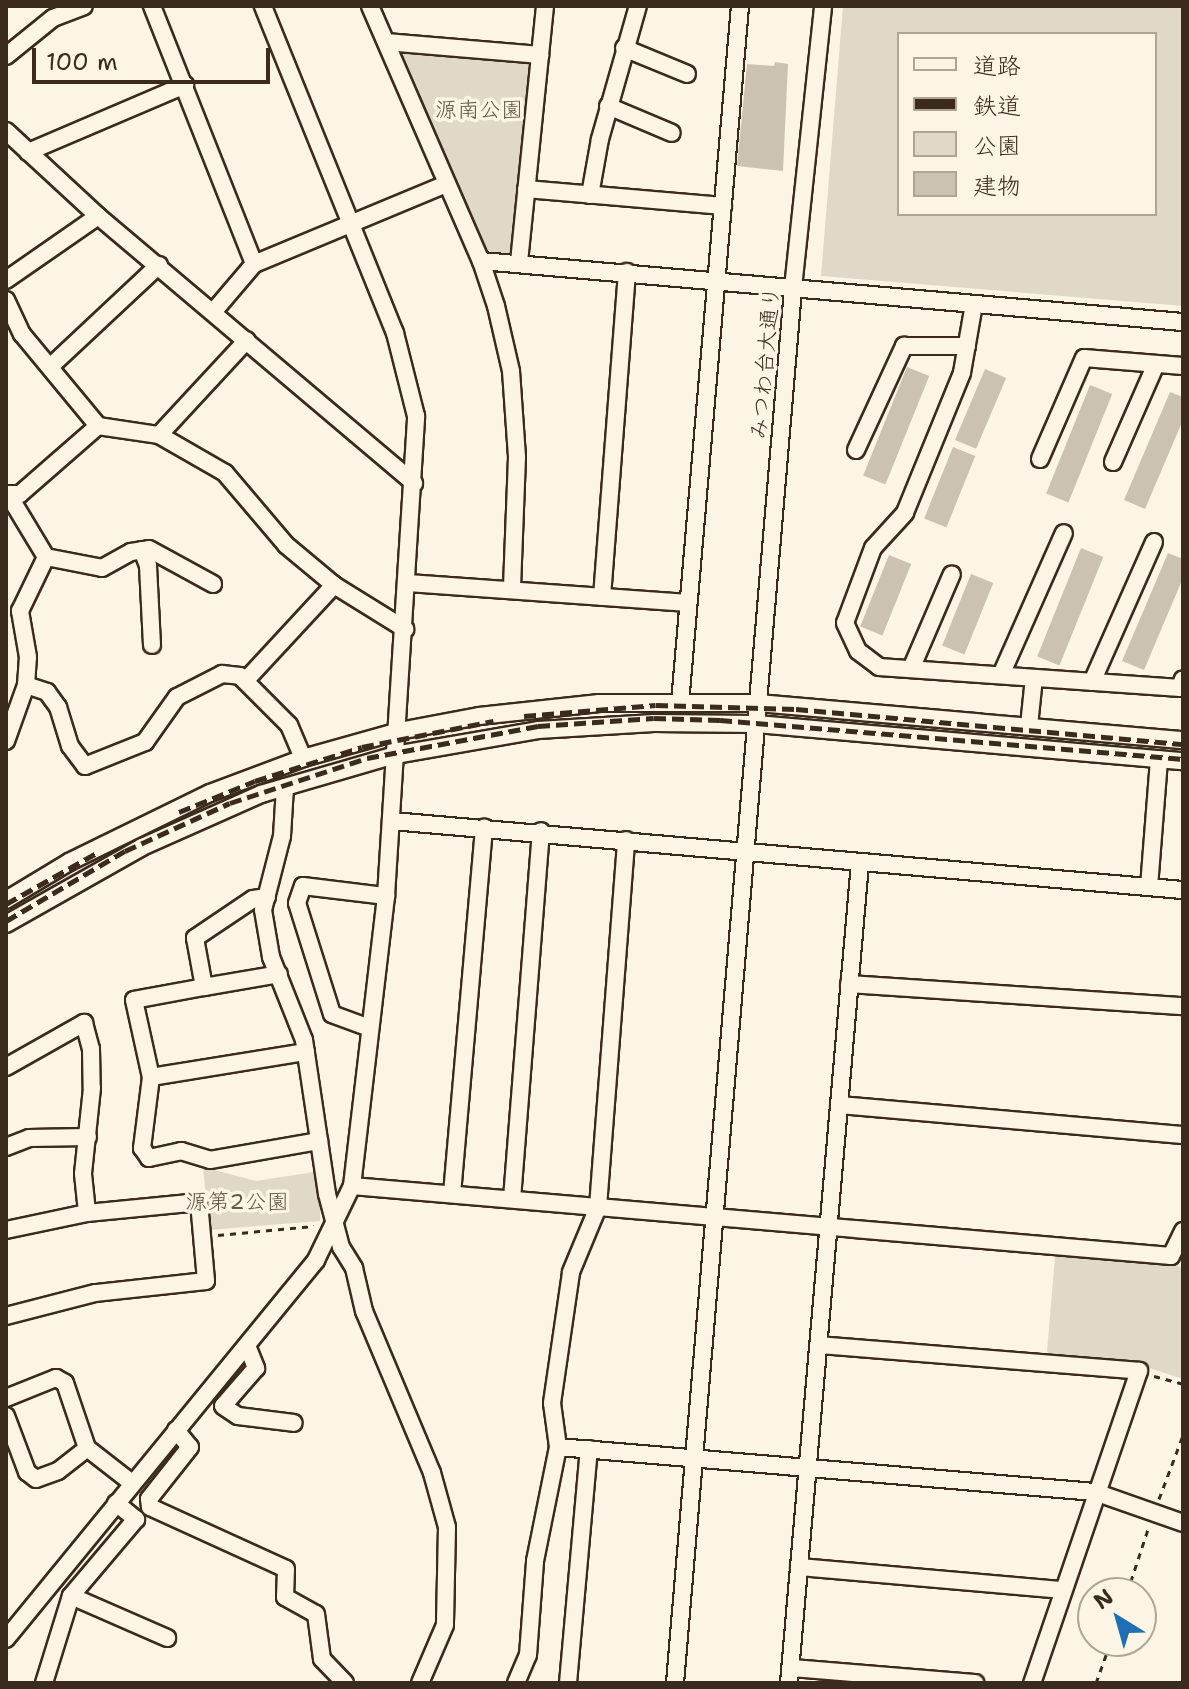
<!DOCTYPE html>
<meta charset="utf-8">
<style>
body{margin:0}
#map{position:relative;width:1189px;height:1689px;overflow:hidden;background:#fcf5e5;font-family:"Shantell Sans","Klee One",sans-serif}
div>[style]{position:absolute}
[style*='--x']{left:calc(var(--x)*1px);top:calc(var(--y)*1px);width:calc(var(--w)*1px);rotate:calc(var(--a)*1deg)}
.green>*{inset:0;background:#e0d8c8}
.building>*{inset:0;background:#ccc2b3;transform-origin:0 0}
.path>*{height:3px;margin-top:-1.5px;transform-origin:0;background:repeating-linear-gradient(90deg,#3b2a1e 0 6px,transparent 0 12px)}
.roads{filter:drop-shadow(2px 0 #3b2a1e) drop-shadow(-2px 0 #3b2a1e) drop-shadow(0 2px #3b2a1e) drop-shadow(0 -2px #3b2a1e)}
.minor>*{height:16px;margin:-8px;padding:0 8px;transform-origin:8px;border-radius:8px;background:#fcf5e5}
.rail>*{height:5px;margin-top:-2.5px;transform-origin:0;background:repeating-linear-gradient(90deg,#3b2a1e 0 12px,transparent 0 18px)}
span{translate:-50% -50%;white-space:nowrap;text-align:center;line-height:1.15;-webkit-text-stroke:7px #fcf5e5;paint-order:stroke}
.park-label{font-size:22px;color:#645648}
.street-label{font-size:22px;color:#3b2a1e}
.frame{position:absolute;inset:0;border:8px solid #3b2a1e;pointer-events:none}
.legend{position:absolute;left:897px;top:32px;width:260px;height:184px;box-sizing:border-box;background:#fcf5e5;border:2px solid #afa495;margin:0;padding:10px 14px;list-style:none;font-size:24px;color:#3b2a1e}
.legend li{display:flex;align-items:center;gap:16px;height:40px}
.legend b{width:40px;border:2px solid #afa495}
.north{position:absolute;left:1077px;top:1577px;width:80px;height:80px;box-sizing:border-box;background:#fcf5e5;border:2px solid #afa495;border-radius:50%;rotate:323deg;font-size:22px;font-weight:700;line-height:32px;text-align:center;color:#3b2a1e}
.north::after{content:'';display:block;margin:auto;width:28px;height:36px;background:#1f6fb2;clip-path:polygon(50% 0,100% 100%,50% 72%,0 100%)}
.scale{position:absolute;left:32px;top:48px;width:238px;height:36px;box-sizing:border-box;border:4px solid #3b2a1e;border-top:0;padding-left:10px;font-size:24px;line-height:28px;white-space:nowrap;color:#3b2a1e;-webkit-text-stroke:6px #fcf5e5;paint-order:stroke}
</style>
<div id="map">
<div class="green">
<i style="clip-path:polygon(evenodd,843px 6px,1183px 6px,1183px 306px,821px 276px,843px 6px,899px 34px,1155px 34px,1155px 214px,899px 214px,899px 34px)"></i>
<i style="clip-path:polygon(400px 51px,527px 63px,533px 70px,517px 253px,511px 258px,486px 258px)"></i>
<i style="clip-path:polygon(203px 1167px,256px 1181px,320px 1171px,320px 1221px,209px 1230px)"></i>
<i style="clip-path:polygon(1061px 1252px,1183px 1267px,1183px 1379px,1146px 1367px,1053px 1358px,1047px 1351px,1055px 1257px)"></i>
</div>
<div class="building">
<i style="clip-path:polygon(775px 62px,788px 64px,783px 171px,737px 166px,747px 64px,774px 66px)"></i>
<i style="left:907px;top:367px;width:24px;height:117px;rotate:22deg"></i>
<i style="left:985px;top:369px;width:23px;height:77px;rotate:23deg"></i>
<i style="left:1090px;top:385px;width:24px;height:117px;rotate:22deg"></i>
<i style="clip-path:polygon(1170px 392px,1183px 397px,1183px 420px,1145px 509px,1124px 500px)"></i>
<i style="left:953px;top:447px;width:24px;height:77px;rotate:22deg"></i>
<i style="left:1081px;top:548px;width:24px;height:117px;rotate:22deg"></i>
<i style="clip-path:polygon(1168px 553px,1183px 559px,1183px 578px,1144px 670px,1122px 661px)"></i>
<i style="left:889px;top:555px;width:24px;height:77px;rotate:22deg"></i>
<i style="left:971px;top:574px;width:24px;height:77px;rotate:22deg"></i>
</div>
<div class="path">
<i style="--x:218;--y:1235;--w:96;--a:-5.4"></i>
<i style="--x:1154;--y:1376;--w:30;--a:15"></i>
<i style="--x:1159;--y:1499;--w:68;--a:-69.4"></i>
<i style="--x:1127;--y:1593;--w:67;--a:-71.8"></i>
<i style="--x:1096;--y:1683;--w:45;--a:-70.3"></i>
</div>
<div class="roads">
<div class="minor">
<i style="--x:152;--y:6;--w:277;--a:68.4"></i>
<i style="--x:370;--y:6;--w:278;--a:66.5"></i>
<i style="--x:481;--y:261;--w:47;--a:71.6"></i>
<i style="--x:496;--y:306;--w:67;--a:77"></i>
<i style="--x:511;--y:371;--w:86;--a:86"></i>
<i style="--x:517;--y:457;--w:133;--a:92.2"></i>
<i style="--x:386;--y:42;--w:155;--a:4.8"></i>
<i style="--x:624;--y:48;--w:68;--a:22.4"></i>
<i style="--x:6;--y:56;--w:60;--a:-39"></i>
<i style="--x:53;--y:18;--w:33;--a:-21"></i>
<i style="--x:608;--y:106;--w:69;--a:22.9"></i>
<i style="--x:6;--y:131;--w:125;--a:42.7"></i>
<i style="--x:98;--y:216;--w:414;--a:40.2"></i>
<i style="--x:28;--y:152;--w:171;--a:-23.1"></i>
<i style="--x:526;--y:189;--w:198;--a:4.9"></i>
<i style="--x:590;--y:195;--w:57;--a:-79.9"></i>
<i style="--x:600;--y:139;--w:138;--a:-74.1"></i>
<i style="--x:481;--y:261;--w:705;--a:4.97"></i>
<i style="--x:519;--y:262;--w:257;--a:-84.2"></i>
<i style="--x:6;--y:280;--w:112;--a:-34.8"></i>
<i style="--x:6;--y:300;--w:38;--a:65"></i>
<i style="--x:22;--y:334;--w:119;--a:50.4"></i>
<i style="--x:974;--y:304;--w:70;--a:99.9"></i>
<i style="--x:962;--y:373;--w:151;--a:112.2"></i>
<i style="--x:905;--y:513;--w:47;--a:132.4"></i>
<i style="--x:873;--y:548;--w:80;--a:110.5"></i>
<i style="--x:845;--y:623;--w:31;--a:65"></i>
<i style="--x:858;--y:651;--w:26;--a:37"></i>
<i style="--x:879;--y:667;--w:302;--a:4"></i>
<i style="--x:1180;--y:688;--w:9;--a:-72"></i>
<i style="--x:214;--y:311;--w:62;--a:-49.6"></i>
<i style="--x:254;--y:264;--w:208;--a:-22.6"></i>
<i style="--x:51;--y:366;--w:148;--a:-43.1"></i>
<i style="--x:159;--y:435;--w:129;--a:-47.2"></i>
<i style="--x:856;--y:450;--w:115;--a:-65.2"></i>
<i style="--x:904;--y:346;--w:63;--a:0"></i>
<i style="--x:1040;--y:459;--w:110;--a:-66.5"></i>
<i style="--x:1084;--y:358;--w:99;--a:4.6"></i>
<i style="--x:1113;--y:462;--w:107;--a:-66.3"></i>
<i style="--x:6;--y:494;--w:14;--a:0"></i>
<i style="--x:20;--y:494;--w:103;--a:-41.1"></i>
<i style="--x:98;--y:426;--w:62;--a:8.4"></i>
<i style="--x:159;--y:435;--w:76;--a:29.9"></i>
<i style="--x:225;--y:473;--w:94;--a:49.7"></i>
<i style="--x:286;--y:545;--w:62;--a:39.8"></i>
<i style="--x:334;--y:585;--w:84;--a:31.8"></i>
<i style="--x:8;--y:494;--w:74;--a:58.9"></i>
<i style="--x:46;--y:557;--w:57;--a:11.1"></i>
<i style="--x:102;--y:568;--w:33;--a:-29"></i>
<i style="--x:131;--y:552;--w:18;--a:-9"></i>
<i style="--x:149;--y:549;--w:73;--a:28.7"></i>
<i style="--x:142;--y:550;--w:17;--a:69"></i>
<i style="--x:148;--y:566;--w:79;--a:87.1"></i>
<i style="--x:408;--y:583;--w:281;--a:4.1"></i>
<i style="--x:602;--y:597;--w:326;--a:-85.6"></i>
<i style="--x:911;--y:669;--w:103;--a:-66.7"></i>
<i style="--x:1001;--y:675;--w:155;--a:-66.1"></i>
<i style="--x:247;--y:679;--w:128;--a:-47.2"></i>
<i style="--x:1092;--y:682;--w:153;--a:-66.1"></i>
<i style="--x:26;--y:685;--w:22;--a:18"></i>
<i style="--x:47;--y:692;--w:19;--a:54"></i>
<i style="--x:58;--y:707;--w:41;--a:72.9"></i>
<i style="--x:70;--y:746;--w:25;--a:53"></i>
<i style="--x:85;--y:766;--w:65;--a:-21.8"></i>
<i style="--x:145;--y:742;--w:55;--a:-54.6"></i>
<i style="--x:177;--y:697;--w:51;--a:-27.1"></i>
<i style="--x:222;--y:674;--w:18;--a:6"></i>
<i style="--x:240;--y:676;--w:69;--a:45"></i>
<i style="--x:289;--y:725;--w:36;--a:67"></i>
<i style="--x:680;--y:703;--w:700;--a:-85.08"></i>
<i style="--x:1029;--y:726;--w:48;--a:-84.1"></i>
<i style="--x:6;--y:741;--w:59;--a:-70.3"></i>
<i style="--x:26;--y:685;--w:28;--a:-86"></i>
<i style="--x:28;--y:657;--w:47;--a:-99.9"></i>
<i style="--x:20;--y:611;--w:60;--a:-64.3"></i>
<i style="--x:285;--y:787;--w:49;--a:93.5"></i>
<i style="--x:282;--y:836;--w:76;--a:104.4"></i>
<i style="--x:263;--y:910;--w:48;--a:80.3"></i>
<i style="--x:271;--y:957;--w:89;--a:68.3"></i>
<i style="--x:304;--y:1040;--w:156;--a:81.5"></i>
<i style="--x:327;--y:1194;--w:55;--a:75.2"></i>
<i style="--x:341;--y:1247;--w:25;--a:58"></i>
<i style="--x:354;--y:1268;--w:44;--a:76.9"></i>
<i style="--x:364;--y:1311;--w:176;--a:67.2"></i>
<i style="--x:432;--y:1473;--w:56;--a:74.5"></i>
<i style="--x:447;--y:1527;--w:98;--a:91.2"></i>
<i style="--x:445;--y:1625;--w:63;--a:113.3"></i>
<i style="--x:392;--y:821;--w:794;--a:4.99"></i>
<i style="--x:1149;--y:887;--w:128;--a:-85.5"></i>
<i style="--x:267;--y:897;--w:14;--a:172"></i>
<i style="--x:253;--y:899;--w:70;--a:146.1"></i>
<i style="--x:195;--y:938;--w:50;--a:79.6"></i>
<i style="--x:204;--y:987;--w:76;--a:-9.8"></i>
<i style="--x:6;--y:900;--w:74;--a:-31.1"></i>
<i style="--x:69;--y:862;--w:157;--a:-26.1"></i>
<i style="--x:210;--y:793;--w:99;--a:-20.6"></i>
<i style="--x:303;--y:758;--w:100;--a:-15.7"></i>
<i style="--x:399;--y:731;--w:81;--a:-10.6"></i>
<i style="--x:479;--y:716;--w:121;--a:-6.2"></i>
<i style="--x:599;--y:703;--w:159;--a:0"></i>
<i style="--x:758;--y:703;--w:427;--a:5"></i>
<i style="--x:6;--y:924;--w:156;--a:-29.5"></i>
<i style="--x:142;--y:847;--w:130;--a:-24"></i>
<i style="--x:261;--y:794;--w:140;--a:-16.2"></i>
<i style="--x:395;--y:755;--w:145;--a:-9.9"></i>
<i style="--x:538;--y:730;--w:116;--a:-3.5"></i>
<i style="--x:654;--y:723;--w:102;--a:0.6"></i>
<i style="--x:756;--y:724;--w:429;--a:5"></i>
<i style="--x:849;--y:984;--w:335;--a:3.8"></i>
<i style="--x:204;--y:987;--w:71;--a:169.5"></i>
<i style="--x:134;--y:1000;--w:79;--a:77.6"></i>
<i style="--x:151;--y:1077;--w:72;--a:97.2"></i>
<i style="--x:142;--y:1148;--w:12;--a:55"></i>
<i style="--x:149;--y:1158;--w:33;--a:-12"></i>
<i style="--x:181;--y:1151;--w:30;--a:17"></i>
<i style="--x:210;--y:1160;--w:111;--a:-9.9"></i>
<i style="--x:367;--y:1027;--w:37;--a:-160"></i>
<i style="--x:332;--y:1014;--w:116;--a:-107.5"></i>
<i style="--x:297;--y:903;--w:18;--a:-71"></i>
<i style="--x:303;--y:886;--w:84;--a:6.9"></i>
<i style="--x:6;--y:1067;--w:90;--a:-29.4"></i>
<i style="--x:84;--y:1023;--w:27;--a:75"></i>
<i style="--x:91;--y:1049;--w:39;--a:89"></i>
<i style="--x:92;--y:1088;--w:86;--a:96"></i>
<i style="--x:83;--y:1174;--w:39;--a:84"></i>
<i style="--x:151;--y:1077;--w:157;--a:-9.2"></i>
<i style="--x:839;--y:1105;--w:345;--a:5"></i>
<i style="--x:6;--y:1147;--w:25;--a:-21"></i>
<i style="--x:29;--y:1138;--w:59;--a:-1"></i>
<i style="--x:352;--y:1186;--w:822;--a:4.89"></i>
<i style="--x:1171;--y:1256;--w:28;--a:-64"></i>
<i style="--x:452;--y:1194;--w:368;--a:-85"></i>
<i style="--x:512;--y:1199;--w:369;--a:-85.5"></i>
<i style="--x:6;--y:1230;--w:83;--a:-11.9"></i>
<i style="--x:87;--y:1213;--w:113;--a:-5.6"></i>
<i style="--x:199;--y:1202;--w:79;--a:84.9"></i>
<i style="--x:206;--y:1281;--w:112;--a:173.8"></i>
<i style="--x:95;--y:1293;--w:92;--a:165.5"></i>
<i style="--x:819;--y:1345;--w:321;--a:4.6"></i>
<i style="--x:1139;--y:1371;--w:330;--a:108.9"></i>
<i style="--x:248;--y:1348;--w:22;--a:68"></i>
<i style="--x:256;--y:1368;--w:50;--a:131"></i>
<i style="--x:223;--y:1406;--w:18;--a:34"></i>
<i style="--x:238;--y:1416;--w:56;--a:7.1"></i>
<i style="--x:6;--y:1398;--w:54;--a:-21.8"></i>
<i style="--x:56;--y:1378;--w:10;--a:29"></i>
<i style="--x:65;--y:1383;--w:69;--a:71.3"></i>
<i style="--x:87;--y:1448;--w:57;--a:37.9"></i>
<i style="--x:6;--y:1416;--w:60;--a:69.4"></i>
<i style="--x:27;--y:1472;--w:11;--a:38"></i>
<i style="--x:36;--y:1479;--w:23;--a:-20"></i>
<i style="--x:58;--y:1471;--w:37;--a:-38"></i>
<i style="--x:176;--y:1430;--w:22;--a:51"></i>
<i style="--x:190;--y:1447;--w:66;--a:128.3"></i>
<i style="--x:149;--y:1499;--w:8;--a:83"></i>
<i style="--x:150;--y:1507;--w:149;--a:24.5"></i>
<i style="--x:286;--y:1569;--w:28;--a:92"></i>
<i style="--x:285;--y:1597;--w:35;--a:29"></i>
<i style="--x:316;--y:1614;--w:45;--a:82.4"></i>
<i style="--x:322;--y:1659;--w:33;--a:46"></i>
<i style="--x:558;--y:1447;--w:539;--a:4.79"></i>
<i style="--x:1095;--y:1492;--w:93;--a:19.4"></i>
<i style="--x:116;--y:1503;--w:26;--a:39"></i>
<i style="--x:136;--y:1519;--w:101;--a:130.2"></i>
<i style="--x:71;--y:1596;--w:105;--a:23.6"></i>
<i style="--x:799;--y:1567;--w:263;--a:5"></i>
<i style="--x:6;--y:1639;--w:490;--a:-50.7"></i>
<i style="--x:316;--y:1260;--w:82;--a:-64.1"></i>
<i style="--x:352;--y:1186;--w:292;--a:-83.3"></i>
<i style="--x:386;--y:896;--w:481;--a:-86.4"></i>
<i style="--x:416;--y:416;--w:86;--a:-104.2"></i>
<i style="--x:395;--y:333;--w:353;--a:-112"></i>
<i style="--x:791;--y:1668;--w:185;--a:4.7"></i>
<i style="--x:44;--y:1683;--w:91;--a:-72.8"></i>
<i style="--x:516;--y:1683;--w:30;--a:-67"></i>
<i style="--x:528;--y:1655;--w:94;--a:-85.7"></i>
<i style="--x:535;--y:1561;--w:116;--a:-78.6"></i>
<i style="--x:558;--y:1447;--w:44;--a:-97.8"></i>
<i style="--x:552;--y:1403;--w:132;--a:-81.7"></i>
<i style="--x:571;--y:1272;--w:70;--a:-67.4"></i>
<i style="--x:598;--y:1207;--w:368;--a:-85.6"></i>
<i style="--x:568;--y:1683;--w:235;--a:-84.9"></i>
<i style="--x:675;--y:1683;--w:1400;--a:-85.16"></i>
<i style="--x:793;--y:288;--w:284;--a:-83.9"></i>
<i style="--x:789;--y:1683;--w:823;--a:-85.05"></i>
</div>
</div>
<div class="rail">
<i style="--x:524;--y:716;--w:132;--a:-4.8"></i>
<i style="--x:656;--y:705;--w:140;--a:1.6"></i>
<i style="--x:796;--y:709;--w:389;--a:5.2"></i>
<i style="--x:179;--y:812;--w:82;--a:-22.2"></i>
<i style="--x:255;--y:781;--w:112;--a:-17.6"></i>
<i style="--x:362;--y:747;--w:134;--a:-11.2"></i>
<i style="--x:6;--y:904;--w:108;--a:-29.4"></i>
<i style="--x:6;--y:921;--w:138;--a:-30.5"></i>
<i style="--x:125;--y:851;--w:115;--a:-24.6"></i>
<i style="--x:230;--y:803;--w:144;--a:-18.2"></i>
<i style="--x:367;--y:758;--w:174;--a:-10.6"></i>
<i style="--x:538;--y:726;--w:116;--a:-3.9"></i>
<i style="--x:654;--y:718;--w:66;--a:1.7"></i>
<i style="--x:720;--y:720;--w:465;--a:4.8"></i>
</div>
<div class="park-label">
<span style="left:479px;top:110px">源南公園</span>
<span style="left:237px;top:1202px">源第2公園</span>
</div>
<div class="street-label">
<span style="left:765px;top:363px;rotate:-85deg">みつわ台大通り</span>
</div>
<div class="frame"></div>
<ul class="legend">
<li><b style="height:10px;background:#fcf5e5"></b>道路</li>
<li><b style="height:10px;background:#3b2a1e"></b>鉄道</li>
<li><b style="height:22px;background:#e0d8c8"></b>公園</li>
<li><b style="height:22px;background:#ccc2b3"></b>建物</li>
</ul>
<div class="north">N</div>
<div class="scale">100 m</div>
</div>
